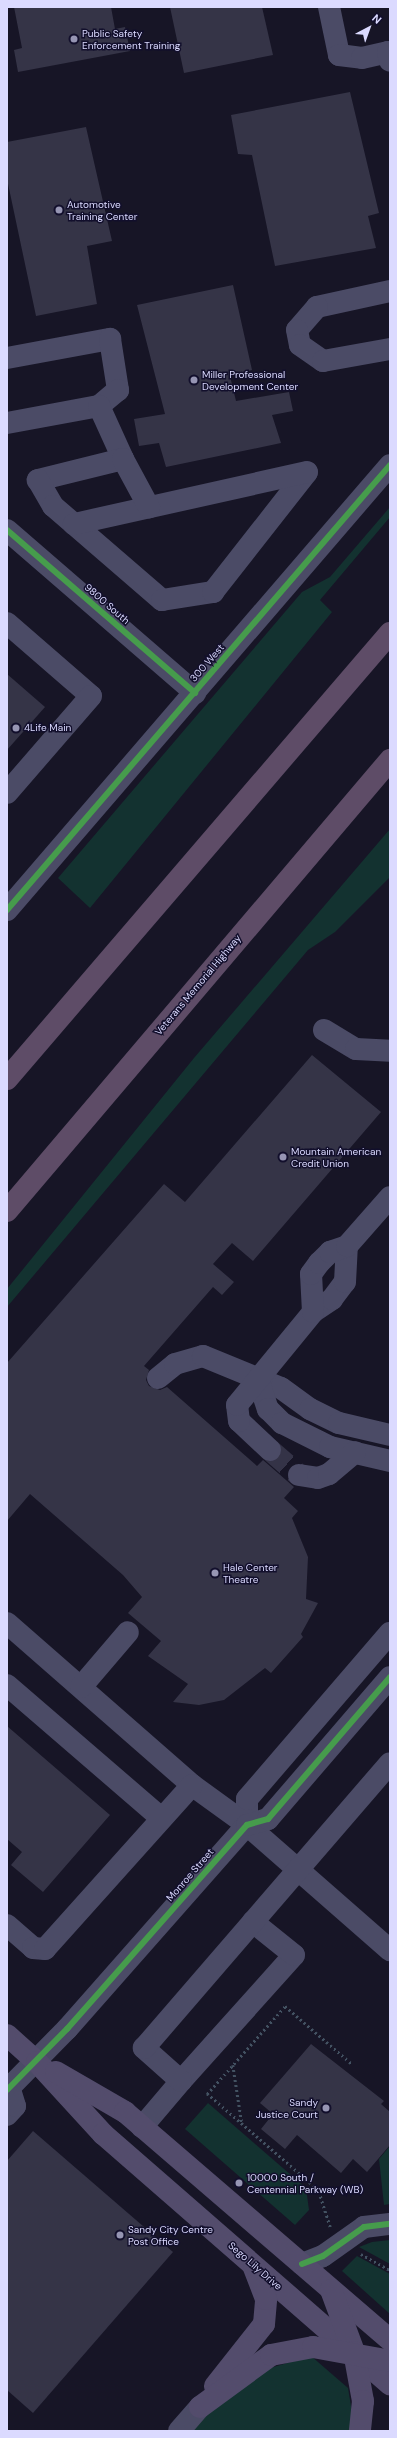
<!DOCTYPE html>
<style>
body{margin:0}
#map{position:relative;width:397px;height:2438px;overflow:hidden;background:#171526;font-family:"DM Sans",sans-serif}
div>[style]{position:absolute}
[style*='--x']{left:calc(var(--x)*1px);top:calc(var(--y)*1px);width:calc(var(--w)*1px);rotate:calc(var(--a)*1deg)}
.green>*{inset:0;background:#133230}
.building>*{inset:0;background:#353447}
.minor-tunnel>*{height:22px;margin-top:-11px;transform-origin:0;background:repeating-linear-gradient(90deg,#343347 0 22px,transparent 0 33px)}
.path>*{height:2.5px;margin-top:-1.25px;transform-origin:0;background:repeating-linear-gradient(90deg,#435262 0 2px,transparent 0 5px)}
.minor>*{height:22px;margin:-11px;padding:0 11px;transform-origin:11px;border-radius:11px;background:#4b4b66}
.major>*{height:22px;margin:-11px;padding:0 11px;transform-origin:11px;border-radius:11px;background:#534c6c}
.highway>*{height:22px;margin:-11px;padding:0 11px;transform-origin:11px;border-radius:11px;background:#5e4c67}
.cycleway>*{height:6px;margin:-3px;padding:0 3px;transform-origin:3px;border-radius:3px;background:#469c4c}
.dots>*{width:11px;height:11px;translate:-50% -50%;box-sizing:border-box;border:2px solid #120f2c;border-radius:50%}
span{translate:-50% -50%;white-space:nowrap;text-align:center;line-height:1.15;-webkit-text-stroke:3px #120f2c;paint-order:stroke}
.poi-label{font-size:10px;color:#dbdaff}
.left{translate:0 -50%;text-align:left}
.right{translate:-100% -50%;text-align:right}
.street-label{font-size:10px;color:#dbdaff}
.frame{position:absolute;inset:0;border:8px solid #dbdaff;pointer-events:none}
.north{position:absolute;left:349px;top:8px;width:40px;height:40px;-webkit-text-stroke:3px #120f2c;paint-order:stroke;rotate:41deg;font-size:11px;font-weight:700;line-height:16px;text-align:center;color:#dbdaff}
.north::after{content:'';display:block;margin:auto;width:14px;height:18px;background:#dbdaff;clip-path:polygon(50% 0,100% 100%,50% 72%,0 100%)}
</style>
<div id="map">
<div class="green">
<i style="clip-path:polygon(390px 507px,390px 517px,320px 600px,332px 612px,90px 908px,58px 878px,302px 592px,330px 577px)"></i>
<i style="clip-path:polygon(390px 829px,390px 877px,335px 932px,308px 950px,7px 1307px,7px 1289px,194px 1058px)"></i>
<i style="clip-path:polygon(208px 2103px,306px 2188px,309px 2210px,295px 2225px,185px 2129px)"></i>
<i style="clip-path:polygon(390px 2146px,390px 2204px,384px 2205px,379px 2159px)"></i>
<i style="clip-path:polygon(390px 2240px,390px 2264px,359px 2247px,372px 2242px)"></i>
<i style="clip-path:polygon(357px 2256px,390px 2274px,390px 2314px,342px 2271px)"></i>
<i style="clip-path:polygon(311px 2356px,348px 2388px,354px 2424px,352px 2431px,193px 2431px,224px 2396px,260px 2371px)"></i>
</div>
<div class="building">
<i style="clip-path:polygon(14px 7px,111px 7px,115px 29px,125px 27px,130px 51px,18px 72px,14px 50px,22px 48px)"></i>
<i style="clip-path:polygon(170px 7px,262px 7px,273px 55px,184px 73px)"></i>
<i style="clip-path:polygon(350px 92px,379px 213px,368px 216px,376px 248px,275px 266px,252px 155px,238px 154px,231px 115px)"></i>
<i style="clip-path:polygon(86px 127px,112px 241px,87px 246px,97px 304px,36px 316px,7px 179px,7px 142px)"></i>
<i style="clip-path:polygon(233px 285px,252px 370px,230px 376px,236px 401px,289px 392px,293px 411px,272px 415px,281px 443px,166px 467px,159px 443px,139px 446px,134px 419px,165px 414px,137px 305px)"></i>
<i style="clip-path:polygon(7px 674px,45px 707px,7px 750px)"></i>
<i style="clip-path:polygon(312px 1055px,381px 1112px,253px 1261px,232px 1243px,213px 1264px,234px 1282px,222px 1295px,213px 1287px,144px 1366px,149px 1370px,146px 1380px,149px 1386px,160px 1390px,167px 1387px,257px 1466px,263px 1460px,294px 1487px,284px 1498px,298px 1511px,292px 1518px,308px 1557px,306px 1599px,318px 1603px,301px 1634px,303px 1637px,271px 1673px,265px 1668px,224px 1700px,199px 1705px,173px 1702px,188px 1684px,148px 1656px,161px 1641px,128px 1613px,142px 1597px,123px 1575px,30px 1494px,7px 1521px,7px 1363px,164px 1184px,185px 1202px)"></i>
<i style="clip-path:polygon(7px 1726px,110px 1815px,43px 1892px,11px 1865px,22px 1852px,7px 1839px)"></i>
<i style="clip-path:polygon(311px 2044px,384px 2101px,381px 2104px,390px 2112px,390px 2145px,367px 2172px,353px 2159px,341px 2173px,297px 2135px,285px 2149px,261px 2129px,273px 2114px,260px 2103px)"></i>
<i style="clip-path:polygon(33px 2131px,173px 2252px,33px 2413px,7px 2390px,7px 2161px)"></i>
</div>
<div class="minor-tunnel">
<i style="--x:270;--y:1450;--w:38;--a:41"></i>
</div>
<div class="path">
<i style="--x:233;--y:2065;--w:60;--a:81.3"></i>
<i style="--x:330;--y:2227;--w:39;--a:-108"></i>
<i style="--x:318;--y:2190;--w:147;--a:-139.1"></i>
<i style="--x:207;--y:2094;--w:118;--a:-48.4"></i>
<i style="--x:285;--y:2006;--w:89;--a:40.9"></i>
<i style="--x:361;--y:2254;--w:33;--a:29"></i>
</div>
<div class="minor">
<i style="--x:329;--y:7;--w:49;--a:78.2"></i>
<i style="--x:339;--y:55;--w:23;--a:7"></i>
<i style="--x:362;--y:58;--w:27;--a:-13"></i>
<i style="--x:388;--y:52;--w:9;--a:77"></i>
<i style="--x:390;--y:291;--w:75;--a:167.6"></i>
<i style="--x:317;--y:307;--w:30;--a:131"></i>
<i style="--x:297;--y:330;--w:15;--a:79"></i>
<i style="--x:300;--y:345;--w:28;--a:35"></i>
<i style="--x:323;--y:361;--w:68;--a:-10.2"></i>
<i style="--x:7;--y:358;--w:105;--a:-10.5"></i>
<i style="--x:110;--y:339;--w:52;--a:81.1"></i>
<i style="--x:118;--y:390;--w:25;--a:140"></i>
<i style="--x:7;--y:423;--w:94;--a:-10.5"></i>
<i style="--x:99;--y:406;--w:58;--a:65.6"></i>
<i style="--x:123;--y:459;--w:88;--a:166.1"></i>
<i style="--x:38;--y:480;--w:30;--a:60"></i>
<i style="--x:53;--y:506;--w:144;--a:40.8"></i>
<i style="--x:162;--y:600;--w:52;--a:-8.9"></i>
<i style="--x:213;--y:592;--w:152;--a:-51.9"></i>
<i style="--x:307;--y:472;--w:239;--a:167.4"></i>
<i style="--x:123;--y:459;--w:55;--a:61.6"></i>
<i style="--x:7;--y:530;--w:249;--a:40.9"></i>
<i style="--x:7;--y:623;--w:111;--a:41"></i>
<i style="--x:91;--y:696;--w:128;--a:130.9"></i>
<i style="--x:7;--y:910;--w:587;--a:-49.28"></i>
<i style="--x:324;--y:1030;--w:37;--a:31"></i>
<i style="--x:356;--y:1049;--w:34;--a:3"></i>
<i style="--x:313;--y:1312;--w:23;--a:-34"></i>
<i style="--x:332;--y:1299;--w:21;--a:-53"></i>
<i style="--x:345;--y:1282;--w:36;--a:-87"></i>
<i style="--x:158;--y:1378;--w:22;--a:-39"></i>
<i style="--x:175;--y:1364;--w:29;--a:-16"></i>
<i style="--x:203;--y:1356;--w:84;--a:22.3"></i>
<i style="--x:281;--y:1388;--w:36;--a:36"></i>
<i style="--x:310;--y:1409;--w:32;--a:26"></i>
<i style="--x:339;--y:1423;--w:52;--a:13.2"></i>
<i style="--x:258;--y:1379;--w:32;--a:72"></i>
<i style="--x:268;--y:1409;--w:20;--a:45"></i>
<i style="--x:282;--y:1423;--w:54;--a:26.6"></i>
<i style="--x:330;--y:1447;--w:62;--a:13.1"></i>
<i style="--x:270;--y:1450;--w:42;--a:-136.9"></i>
<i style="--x:239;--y:1421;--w:16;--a:-97"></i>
<i style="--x:237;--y:1405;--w:120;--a:-50.7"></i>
<i style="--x:313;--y:1312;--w:38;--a:-93"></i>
<i style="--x:311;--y:1274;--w:14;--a:-54"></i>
<i style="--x:319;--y:1263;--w:16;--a:-45"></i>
<i style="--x:330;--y:1252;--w:18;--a:-19"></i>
<i style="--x:347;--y:1246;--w:65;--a:-48.7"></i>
<i style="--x:299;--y:1475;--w:19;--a:9"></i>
<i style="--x:318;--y:1478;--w:12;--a:-20"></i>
<i style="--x:329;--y:1474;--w:34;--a:-40"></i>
<i style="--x:7;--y:1623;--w:246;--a:41.2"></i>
<i style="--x:192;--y:1785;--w:68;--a:36"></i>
<i style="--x:247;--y:1825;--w:190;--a:41.2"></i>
<i style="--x:7;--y:1685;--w:203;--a:40.8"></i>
<i style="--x:81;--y:1687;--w:72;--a:-49.5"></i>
<i style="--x:247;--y:1825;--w:26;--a:-90"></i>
<i style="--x:247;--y:1799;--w:219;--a:-49.3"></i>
<i style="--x:7;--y:1925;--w:35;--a:41"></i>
<i style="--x:33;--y:1948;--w:12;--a:5"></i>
<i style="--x:45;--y:1949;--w:220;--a:-48.1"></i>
<i style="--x:181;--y:2081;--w:169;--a:-48.1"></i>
<i style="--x:294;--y:1955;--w:53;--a:-141.2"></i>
<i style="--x:7;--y:2090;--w:86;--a:-45.5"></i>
<i style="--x:67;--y:2029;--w:272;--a:-48.6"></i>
<i style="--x:247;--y:1825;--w:22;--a:-16"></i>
<i style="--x:268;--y:1819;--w:187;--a:-49.3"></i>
<i style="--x:7;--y:2115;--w:12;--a:-48"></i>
<i style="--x:15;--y:2106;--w:17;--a:-107"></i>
<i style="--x:142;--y:2127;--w:60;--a:-49.7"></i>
<i style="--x:181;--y:2081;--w:50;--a:-138.3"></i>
<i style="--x:144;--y:2048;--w:376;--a:-49.2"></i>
<i style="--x:302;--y:2264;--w:22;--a:-21"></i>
<i style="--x:323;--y:2256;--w:50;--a:-35.3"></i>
<i style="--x:364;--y:2227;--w:26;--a:-7"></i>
<i style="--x:179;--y:2431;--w:32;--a:-49"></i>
</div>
<div class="major">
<i style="--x:7;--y:2035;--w:40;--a:42"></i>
<i style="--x:37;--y:2062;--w:98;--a:47.5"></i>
<i style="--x:103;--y:2134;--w:381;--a:41.1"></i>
<i style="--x:56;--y:2072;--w:80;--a:30.1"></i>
<i style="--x:125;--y:2112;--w:350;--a:40.7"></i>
<i style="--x:331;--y:2290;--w:66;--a:69.6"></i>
<i style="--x:354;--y:2352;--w:50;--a:79.6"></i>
<i style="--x:363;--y:2401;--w:30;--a:96"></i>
<i style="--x:215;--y:2386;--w:79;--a:-51.7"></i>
<i style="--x:264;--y:2324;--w:25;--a:-85"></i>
<i style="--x:266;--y:2299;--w:33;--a:-111"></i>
<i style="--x:200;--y:2407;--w:88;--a:-36.2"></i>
<i style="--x:271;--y:2355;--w:43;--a:-10.8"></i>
<i style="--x:313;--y:2347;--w:78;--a:10.3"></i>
</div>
<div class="highway">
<i style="--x:7;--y:1079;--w:588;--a:-49.35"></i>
<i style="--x:7;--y:1211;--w:592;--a:-49.66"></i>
</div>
<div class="cycleway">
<i style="--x:7;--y:530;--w:249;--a:40.9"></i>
<i style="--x:7;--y:910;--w:587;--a:-49.28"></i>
<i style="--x:7;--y:2090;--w:86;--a:-45.5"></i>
<i style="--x:67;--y:2029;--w:272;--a:-48.6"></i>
<i style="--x:247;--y:1825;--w:22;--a:-16"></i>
<i style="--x:268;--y:1819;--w:187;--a:-49.3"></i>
<i style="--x:302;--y:2264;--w:22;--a:-21"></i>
<i style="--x:323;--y:2256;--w:50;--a:-35.3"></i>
<i style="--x:364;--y:2227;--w:26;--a:-7"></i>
</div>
<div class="dots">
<i style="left:74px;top:39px;background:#9695b3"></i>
<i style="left:59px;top:210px;background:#9695b3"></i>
<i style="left:194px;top:380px;background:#9695b3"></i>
<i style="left:16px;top:728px;background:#9695b3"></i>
<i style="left:283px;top:1157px;background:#9695b3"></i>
<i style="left:215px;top:1573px;background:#9695b3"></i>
<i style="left:326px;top:2108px;background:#9695b3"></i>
<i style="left:239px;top:2183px;background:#9695b3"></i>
<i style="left:120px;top:2235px;background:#9695b3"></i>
</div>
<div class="poi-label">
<span class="left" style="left:82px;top:39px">Public Safety<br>Enforcement Training</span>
<span class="left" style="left:67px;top:210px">Automotive<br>Training Center</span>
<span class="left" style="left:202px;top:380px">Miller Professional<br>Development Center</span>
<span class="left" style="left:24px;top:728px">4Life Main</span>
<span class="left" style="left:291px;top:1157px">Mountain American<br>Credit Union</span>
<span class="left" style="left:223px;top:1573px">Hale Center<br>Theatre</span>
<span class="right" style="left:318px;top:2108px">Sandy<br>Justice Court</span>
<span class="left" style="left:247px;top:2183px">10000 South /<br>Centennial Parkway (WB)</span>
<span class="left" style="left:128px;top:2235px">Sandy City Centre<br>Post Office</span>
</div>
<div class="street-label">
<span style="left:107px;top:604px;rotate:41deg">9800 South</span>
<span style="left:207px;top:663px;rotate:-49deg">300 West</span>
<span style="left:198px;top:985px;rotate:-50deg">Veterans Memorial Highway</span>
<span style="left:190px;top:1875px;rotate:-49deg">Monroe Street</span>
<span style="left:255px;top:2266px;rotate:41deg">Sego Lily Drive</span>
</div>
<div class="frame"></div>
<div class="north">N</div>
</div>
